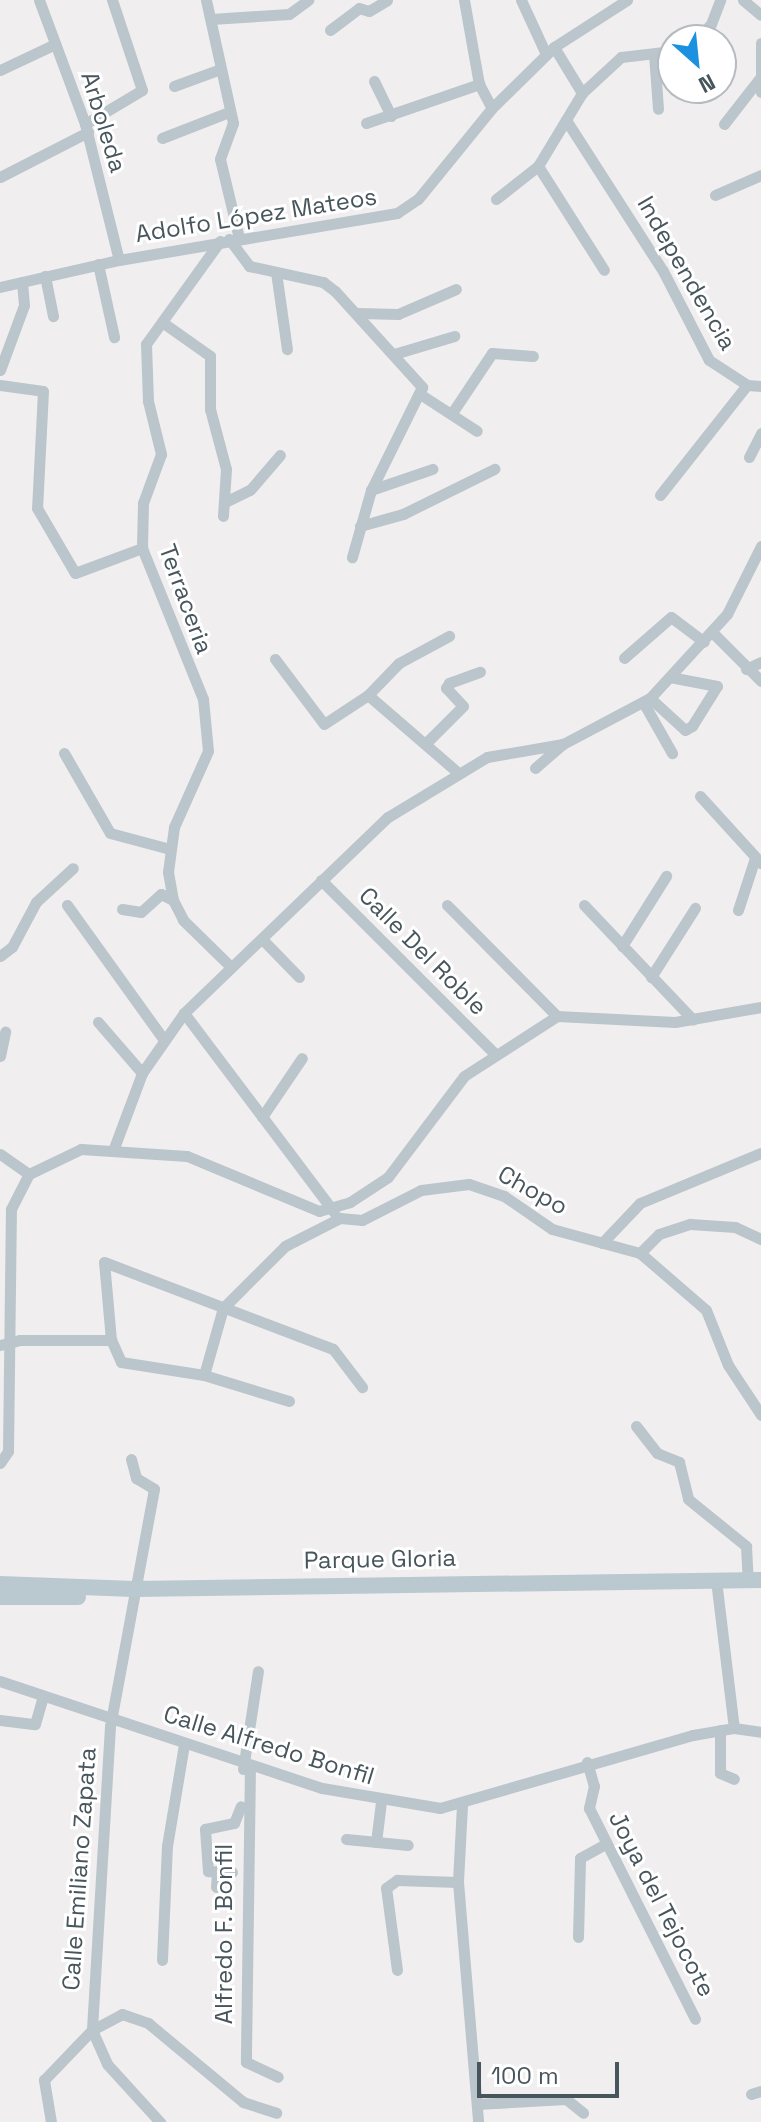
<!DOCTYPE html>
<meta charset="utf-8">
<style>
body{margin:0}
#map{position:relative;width:761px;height:2122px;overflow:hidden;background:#f1eeef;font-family:"Space Grotesk",sans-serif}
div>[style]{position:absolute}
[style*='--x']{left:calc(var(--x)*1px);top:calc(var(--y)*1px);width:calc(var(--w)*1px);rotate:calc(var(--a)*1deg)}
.street>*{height:11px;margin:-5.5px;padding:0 5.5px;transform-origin:5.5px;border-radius:5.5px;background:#bac6cb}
.secondary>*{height:16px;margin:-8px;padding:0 8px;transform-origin:8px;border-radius:8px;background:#bac8d0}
span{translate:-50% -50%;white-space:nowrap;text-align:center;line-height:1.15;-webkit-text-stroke:6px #fff;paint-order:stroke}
.street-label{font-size:24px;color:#47555c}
.north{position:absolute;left:657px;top:24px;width:80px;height:80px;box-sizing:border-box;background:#fff;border:2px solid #b5bbbe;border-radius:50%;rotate:153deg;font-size:22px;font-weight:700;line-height:32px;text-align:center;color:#47555c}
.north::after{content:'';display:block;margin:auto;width:28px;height:36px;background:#1b91df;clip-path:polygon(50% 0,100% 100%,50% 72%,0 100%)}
.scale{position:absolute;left:477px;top:2062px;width:142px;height:36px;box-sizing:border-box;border:4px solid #47555c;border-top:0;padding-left:10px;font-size:24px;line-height:28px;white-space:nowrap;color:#47555c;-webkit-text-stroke:6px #fff;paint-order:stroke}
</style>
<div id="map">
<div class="street">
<i style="--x:39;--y:0;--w:132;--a:69.6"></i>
<i style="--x:85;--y:124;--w:140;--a:76"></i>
<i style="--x:206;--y:0;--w:126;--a:77.6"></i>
<i style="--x:233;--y:123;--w:38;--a:110"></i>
<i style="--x:220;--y:159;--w:81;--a:76.5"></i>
<i style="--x:464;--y:0;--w:85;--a:79.9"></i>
<i style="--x:479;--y:84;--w:27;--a:62"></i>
<i style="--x:521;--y:0;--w:60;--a:65.2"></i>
<i style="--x:743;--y:0;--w:23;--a:40"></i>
<i style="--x:211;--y:19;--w:78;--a:-3.7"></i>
<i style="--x:289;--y:14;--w:24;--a:-36"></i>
<i style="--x:330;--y:30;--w:36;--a:-37"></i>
<i style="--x:359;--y:8;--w:10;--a:17"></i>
<i style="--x:369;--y:11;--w:21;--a:-31"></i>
<i style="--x:696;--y:40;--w:22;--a:-47"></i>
<i style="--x:711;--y:24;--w:26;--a:-69"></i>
<i style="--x:761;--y:43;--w:49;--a:90"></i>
<i style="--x:554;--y:47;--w:54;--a:58.7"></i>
<i style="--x:654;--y:54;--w:55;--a:85.8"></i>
<i style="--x:0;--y:70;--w:61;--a:-25.3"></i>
<i style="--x:374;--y:81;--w:39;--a:64"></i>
<i style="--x:174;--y:86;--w:47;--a:-20"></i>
<i style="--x:566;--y:120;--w:179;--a:57.3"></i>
<i style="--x:663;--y:271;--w:100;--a:62.7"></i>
<i style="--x:709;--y:360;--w:45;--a:33.3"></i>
<i style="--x:747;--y:385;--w:14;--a:4"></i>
<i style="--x:366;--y:123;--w:120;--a:-19"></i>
<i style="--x:85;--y:124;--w:66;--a:-30.8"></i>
<i style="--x:142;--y:90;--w:95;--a:-108.4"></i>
<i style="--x:724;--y:124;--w:57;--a:-52.1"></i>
<i style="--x:162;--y:138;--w:72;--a:-21.2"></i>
<i style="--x:538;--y:166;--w:123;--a:57.6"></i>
<i style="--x:0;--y:177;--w:99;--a:-27.1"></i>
<i style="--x:715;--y:195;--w:50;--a:-23.5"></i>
<i style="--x:496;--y:199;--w:53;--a:-38.2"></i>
<i style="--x:538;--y:166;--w:85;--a:-58.9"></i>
<i style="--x:582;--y:93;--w:53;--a:-42.7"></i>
<i style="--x:621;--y:57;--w:52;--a:-6.6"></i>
<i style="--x:229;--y:239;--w:34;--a:53"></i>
<i style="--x:249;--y:266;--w:76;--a:12.2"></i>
<i style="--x:323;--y:282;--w:15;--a:37"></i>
<i style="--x:335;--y:291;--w:130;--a:47.8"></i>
<i style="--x:422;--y:387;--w:115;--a:116.3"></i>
<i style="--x:371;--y:490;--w:70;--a:105.8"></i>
<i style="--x:220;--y:241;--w:127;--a:125.7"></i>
<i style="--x:146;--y:344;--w:57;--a:88"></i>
<i style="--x:148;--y:401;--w:55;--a:76.2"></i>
<i style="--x:161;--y:454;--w:52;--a:110.2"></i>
<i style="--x:143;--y:503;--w:45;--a:91.3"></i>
<i style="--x:142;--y:548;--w:163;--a:68"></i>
<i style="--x:203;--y:699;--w:52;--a:84.5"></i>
<i style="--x:208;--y:751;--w:83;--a:114.1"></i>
<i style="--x:174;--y:827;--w:45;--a:97.6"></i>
<i style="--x:168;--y:872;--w:28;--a:80"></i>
<i style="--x:173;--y:900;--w:22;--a:63"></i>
<i style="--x:183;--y:920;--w:67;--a:44.4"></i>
<i style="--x:98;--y:264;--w:75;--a:77.6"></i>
<i style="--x:276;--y:272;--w:78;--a:81.9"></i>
<i style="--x:45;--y:276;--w:41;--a:78.7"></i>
<i style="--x:0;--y:287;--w:122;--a:-12.8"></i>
<i style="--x:119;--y:260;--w:282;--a:-9.6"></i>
<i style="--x:397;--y:213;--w:25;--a:-34"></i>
<i style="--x:418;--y:199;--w:117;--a:-50.9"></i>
<i style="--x:492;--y:108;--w:87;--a:-44.5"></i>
<i style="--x:554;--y:47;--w:87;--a:-32.8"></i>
<i style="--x:358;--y:313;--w:40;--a:1.4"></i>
<i style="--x:398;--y:314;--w:63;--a:-23.3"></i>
<i style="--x:162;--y:322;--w:59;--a:35.3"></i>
<i style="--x:210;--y:356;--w:53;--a:90"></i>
<i style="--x:210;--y:409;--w:62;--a:75.1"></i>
<i style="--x:226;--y:469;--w:47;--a:93.7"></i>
<i style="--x:394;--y:354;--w:63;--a:-16.7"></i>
<i style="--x:0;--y:370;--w:69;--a:-69.7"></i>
<i style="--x:24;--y:305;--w:23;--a:-95"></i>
<i style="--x:0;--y:385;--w:43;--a:7.9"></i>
<i style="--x:43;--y:391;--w:117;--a:92.9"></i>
<i style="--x:37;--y:508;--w:75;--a:59.7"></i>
<i style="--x:75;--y:573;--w:72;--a:-20.5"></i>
<i style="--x:423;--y:396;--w:64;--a:32.9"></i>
<i style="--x:452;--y:413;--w:72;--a:-56.3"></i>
<i style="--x:492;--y:353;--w:41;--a:4.2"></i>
<i style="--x:749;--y:457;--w:27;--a:-63"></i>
<i style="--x:371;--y:490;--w:65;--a:-19"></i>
<i style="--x:660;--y:495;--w:140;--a:-51.7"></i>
<i style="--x:227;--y:501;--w:25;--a:-26"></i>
<i style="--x:250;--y:490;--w:46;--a:-49.4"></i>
<i style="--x:360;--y:526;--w:45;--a:-15.6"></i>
<i style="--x:403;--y:514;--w:102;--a:-26.3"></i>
<i style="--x:713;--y:633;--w:68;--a:45"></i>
<i style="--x:624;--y:658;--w:62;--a:-41.1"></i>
<i style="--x:671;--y:617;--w:41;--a:37.1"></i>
<i style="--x:275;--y:659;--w:81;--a:53"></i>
<i style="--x:324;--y:724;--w:53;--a:-33.4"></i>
<i style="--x:368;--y:695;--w:45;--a:-45.9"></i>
<i style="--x:399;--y:663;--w:57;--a:-28.4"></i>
<i style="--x:746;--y:669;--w:17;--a:-25"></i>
<i style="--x:368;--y:695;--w:116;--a:40.8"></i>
<i style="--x:650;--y:698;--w:47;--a:42.4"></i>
<i style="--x:685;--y:730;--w:8;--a:-30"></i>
<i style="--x:692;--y:726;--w:47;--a:-58"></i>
<i style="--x:717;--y:686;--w:48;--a:-169.2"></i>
<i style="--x:643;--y:702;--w:59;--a:60.4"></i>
<i style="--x:428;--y:741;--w:49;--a:-45"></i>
<i style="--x:463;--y:706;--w:25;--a:-133"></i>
<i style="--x:446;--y:688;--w:6;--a:-59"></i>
<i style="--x:449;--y:683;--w:33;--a:-20"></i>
<i style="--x:64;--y:753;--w:92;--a:60.1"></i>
<i style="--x:110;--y:833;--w:62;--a:14.9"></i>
<i style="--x:535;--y:768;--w:37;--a:-41"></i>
<i style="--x:700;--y:796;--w:91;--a:47.7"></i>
<i style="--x:321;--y:880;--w:245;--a:45"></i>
<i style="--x:67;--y:905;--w:166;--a:54.3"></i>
<i style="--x:447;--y:905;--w:156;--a:45.3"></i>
<i style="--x:584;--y:905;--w:158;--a:46.5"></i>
<i style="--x:122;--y:909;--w:19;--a:9"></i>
<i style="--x:141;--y:912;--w:27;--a:-42"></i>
<i style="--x:161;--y:894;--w:13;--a:27"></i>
<i style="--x:738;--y:910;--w:55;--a:-71.9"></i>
<i style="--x:262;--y:939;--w:53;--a:45.8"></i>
<i style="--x:622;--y:946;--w:83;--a:-57.8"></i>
<i style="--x:0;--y:956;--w:15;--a:-37"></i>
<i style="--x:12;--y:947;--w:51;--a:-61.9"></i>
<i style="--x:36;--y:902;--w:50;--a:-42.6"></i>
<i style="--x:651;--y:977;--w:82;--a:-57.5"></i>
<i style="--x:184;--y:1013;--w:249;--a:53"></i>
<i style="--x:98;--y:1022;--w:67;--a:49.2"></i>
<i style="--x:0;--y:1056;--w:25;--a:-78"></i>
<i style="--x:262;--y:1117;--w:71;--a:-55.9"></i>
<i style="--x:114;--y:1148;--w:80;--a:-69.5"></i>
<i style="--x:142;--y:1073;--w:73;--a:-55"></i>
<i style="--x:184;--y:1013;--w:283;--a:-43.9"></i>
<i style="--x:388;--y:817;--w:116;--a:-31.2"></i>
<i style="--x:487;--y:757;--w:77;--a:-9.7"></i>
<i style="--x:563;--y:744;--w:98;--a:-27.9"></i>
<i style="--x:650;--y:698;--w:114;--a:-47.5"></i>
<i style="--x:727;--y:614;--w:76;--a:-63.4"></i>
<i style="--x:0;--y:1154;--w:35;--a:35"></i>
<i style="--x:602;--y:1243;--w:55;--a:-46.5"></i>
<i style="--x:640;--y:1203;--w:131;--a:-22.5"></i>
<i style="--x:640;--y:1253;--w:27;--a:-45"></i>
<i style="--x:659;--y:1234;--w:33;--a:-18"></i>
<i style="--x:690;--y:1224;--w:45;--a:3.8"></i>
<i style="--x:735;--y:1227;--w:29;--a:25"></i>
<i style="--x:0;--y:1345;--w:21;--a:-14"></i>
<i style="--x:20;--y:1340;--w:91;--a:0"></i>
<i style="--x:204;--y:1375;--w:70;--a:-74.2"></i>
<i style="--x:223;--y:1308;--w:88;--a:-45"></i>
<i style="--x:285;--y:1246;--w:62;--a:-27"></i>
<i style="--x:340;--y:1218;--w:22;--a:5"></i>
<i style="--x:362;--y:1220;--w:66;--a:-27"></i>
<i style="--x:421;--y:1190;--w:48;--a:-7.1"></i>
<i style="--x:469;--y:1184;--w:37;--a:19"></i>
<i style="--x:504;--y:1196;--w:58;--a:34.5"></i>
<i style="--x:552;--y:1229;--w:91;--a:15.3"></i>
<i style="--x:640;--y:1253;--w:87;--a:40.8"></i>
<i style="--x:706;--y:1310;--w:59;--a:68.2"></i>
<i style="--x:728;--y:1365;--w:60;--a:56.6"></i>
<i style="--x:289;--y:1401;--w:89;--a:-163"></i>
<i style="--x:204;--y:1375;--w:84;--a:-171.1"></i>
<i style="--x:121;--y:1362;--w:24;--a:-114"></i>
<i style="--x:111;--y:1340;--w:78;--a:-95.1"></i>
<i style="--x:104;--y:1262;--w:245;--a:20.8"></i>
<i style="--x:333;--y:1349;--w:48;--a:52.7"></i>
<i style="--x:636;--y:1426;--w:34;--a:52"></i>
<i style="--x:657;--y:1453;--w:24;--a:22"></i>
<i style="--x:679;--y:1462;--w:38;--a:76"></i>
<i style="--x:688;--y:1499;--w:75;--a:39"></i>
<i style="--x:746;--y:1546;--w:34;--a:87"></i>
<i style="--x:131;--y:1459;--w:20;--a:75"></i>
<i style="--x:136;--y:1478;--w:21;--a:31"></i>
<i style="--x:154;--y:1489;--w:241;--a:100.5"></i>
<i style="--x:110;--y:1726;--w:305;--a:93.4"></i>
<i style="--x:92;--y:2030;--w:37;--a:66"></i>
<i style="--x:107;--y:2064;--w:79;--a:47.6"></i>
<i style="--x:0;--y:1463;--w:14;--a:-56"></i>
<i style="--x:8;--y:1451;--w:242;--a:-89.3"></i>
<i style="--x:11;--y:1209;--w:39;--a:-63"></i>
<i style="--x:29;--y:1174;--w:58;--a:-25.7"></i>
<i style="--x:81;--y:1149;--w:106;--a:3.8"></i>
<i style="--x:187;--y:1156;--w:143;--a:22.6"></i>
<i style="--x:319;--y:1211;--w:32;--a:-16"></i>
<i style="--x:350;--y:1202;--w:45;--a:-33.3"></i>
<i style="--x:388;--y:1177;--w:126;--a:-53"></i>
<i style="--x:464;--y:1076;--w:111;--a:-32.8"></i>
<i style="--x:557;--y:1016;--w:118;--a:2.9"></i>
<i style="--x:675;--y:1022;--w:87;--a:-9.9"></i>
<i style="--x:716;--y:1580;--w:149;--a:83.1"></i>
<i style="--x:0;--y:1681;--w:339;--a:18.4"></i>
<i style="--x:322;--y:1788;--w:120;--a:9.6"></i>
<i style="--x:440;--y:1808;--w:263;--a:-16.1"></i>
<i style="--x:693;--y:1735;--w:42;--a:-9.7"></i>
<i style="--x:734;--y:1728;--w:27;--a:8"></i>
<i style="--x:0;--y:1720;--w:35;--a:7"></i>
<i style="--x:35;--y:1724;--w:29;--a:-74"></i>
<i style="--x:720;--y:1730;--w:43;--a:90"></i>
<i style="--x:720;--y:1773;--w:15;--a:23"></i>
<i style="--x:587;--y:1762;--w:25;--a:74"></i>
<i style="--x:594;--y:1786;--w:23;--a:103"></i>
<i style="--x:589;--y:1808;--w:236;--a:63.3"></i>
<i style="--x:250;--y:1766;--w:296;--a:90.8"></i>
<i style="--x:246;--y:2062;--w:35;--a:25"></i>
<i style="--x:243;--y:1769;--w:99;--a:-81.3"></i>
<i style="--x:462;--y:1805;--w:77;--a:93"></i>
<i style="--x:458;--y:1882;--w:241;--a:85.2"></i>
<i style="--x:346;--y:1839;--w:62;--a:5.5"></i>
<i style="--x:376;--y:1842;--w:40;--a:-82.9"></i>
<i style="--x:232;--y:1872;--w:24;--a:-178"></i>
<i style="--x:208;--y:1871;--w:42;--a:-94.1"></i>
<i style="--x:205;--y:1829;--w:30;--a:-12"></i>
<i style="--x:234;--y:1823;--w:18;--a:-68"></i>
<i style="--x:216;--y:1887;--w:16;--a:-86"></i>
<i style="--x:578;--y:1937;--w:79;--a:-88.5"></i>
<i style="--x:580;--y:1858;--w:29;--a:-29"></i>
<i style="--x:162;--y:1960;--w:114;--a:-87.5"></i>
<i style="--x:167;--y:1846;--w:103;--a:-80.5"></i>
<i style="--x:397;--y:1970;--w:83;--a:-97.6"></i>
<i style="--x:386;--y:1888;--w:14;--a:-36"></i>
<i style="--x:397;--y:1880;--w:61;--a:1.9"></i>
<i style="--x:751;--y:2094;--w:10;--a:-17"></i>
<i style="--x:477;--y:2104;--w:89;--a:-3.2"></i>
<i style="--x:566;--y:2099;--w:22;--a:39"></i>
<i style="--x:51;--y:2122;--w:43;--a:-99.5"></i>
<i style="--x:44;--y:2080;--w:69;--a:-46.2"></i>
<i style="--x:92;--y:2030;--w:34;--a:-28"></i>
<i style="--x:122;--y:2014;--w:28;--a:19"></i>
<i style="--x:148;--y:2023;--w:124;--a:39.7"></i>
<i style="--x:243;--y:2102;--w:35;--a:18"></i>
</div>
<div class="secondary">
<i style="--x:0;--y:1584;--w:134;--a:2.1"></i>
<i style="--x:134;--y:1589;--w:627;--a:-0.82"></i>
<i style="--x:0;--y:1597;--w:78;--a:0"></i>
</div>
<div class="street-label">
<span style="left:104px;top:122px;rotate:73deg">Arboleda</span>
<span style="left:256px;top:215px;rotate:-9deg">Adolfo López Mateos</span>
<span style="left:687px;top:273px;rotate:60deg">Independencia</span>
<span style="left:186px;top:599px;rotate:70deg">Terraceria</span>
<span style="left:423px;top:951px;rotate:45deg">Calle Del Roble</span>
<span style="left:533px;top:1190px;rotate:29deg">Chopo</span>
<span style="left:380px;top:1559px;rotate:-1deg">Parque Gloria</span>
<span style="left:269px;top:1745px;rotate:17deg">Calle Alfredo Bonfil</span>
<span style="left:79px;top:1869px;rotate:-86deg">Calle Emiliano Zapata</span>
<span style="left:662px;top:1904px;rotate:63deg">Joya del Tejocote</span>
<span style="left:224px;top:1934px;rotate:-90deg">Alfredo F. Bonfil</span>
</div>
<div class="north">N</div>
<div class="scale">100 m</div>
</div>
